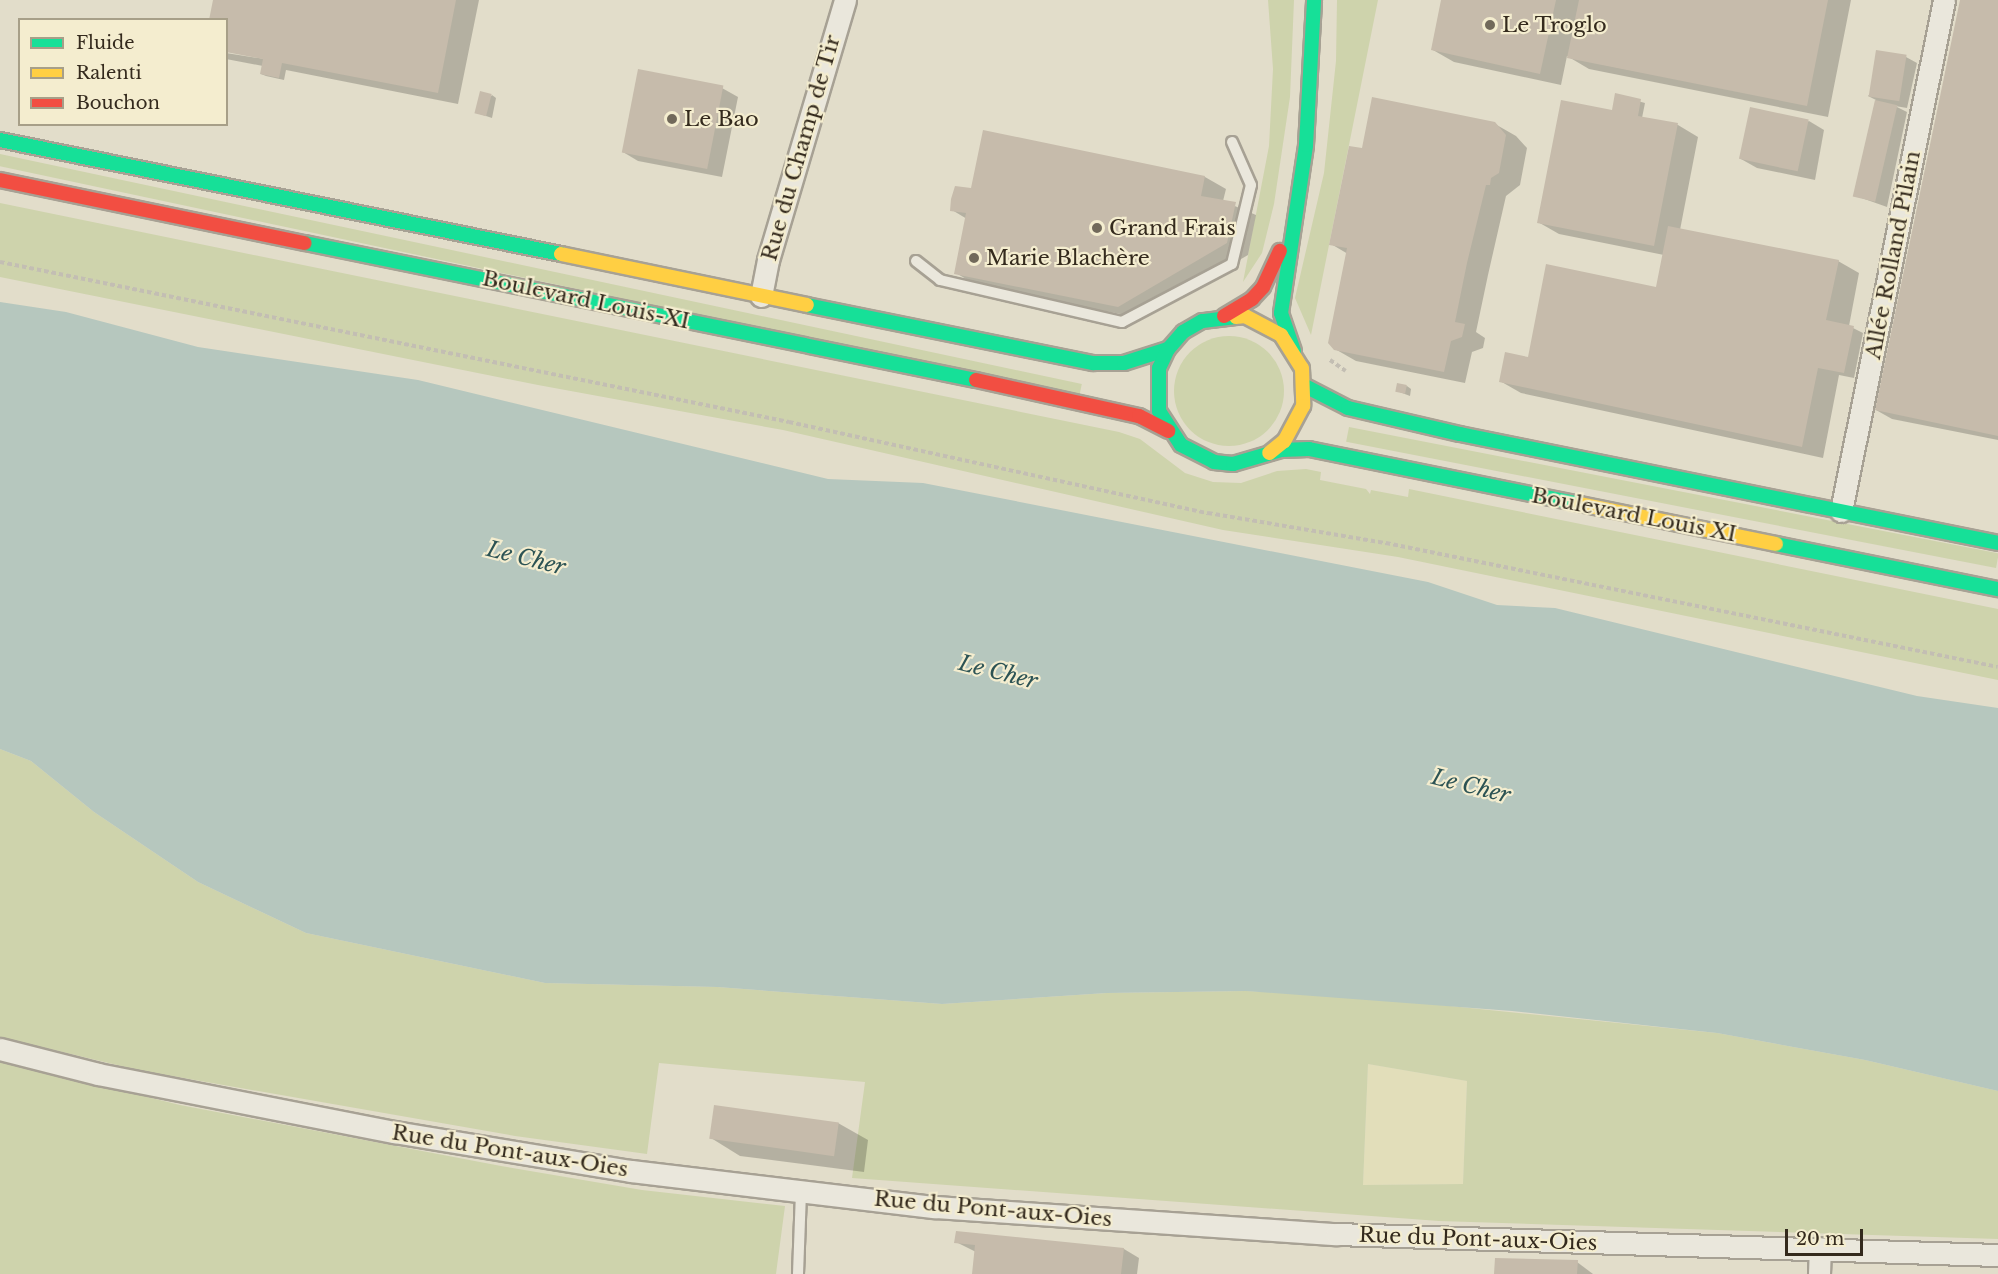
<!DOCTYPE html>
<meta charset="utf-8">
<style>
body{margin:0}
#map{position:relative;width:1998px;height:1274px;overflow:hidden;background:#e2ddca;font-family:"Libre Baskerville",serif}
div>[style]{position:absolute}
[style*='--x']{left:calc(var(--x)*1px);top:calc(var(--y)*1px);width:calc(var(--w)*1px);rotate:calc(var(--a)*1deg)}
.farmland>*{inset:0;background:#e2deba}
.green>*{inset:0;background:#ced3ac;transform-origin:0 0}
.round{border-radius:50%}
.water>*{inset:0;background:#b6c7be}
.shadow>*{inset:0;background:#0003}
.building>*{inset:0;background:#c6bbab;transform-origin:0 0}
.path>*{height:4px;margin-top:-2px;transform-origin:0;background:repeating-linear-gradient(90deg,#c3beb3 0 4.5px,transparent 0 7.5px)}
.roads{filter:drop-shadow(2px 0 #a7a194) drop-shadow(-2px 0 #a7a194) drop-shadow(0 2px #a7a194) drop-shadow(0 -2px #a7a194)}
.lane>*{height:10px;margin:-5px;padding:0 5px;transform-origin:5px;border-radius:5px;background:#eae7dc}
.street>*{height:21px;margin:-10.5px;padding:0 10.5px;transform-origin:10.5px;border-radius:10.5px;background:#eae7dc}
.fast>*{height:14px;margin:-7px;padding:0 7px;transform-origin:7px;border-radius:7px;background:#16e098}
.slow>*{height:14px;margin:-7px;padding:0 7px;transform-origin:7px;border-radius:7px;background:#ffcf43}
.jam>*{height:14px;margin:-7px;padding:0 7px;transform-origin:7px;border-radius:7px;background:#f24e42}
.dots>*{width:16px;height:16px;translate:-50% -50%;box-sizing:border-box;border:3px solid #f4edcf;border-radius:50%}
span{translate:-50% -50%;white-space:nowrap;text-align:center;line-height:1.15;-webkit-text-stroke:4.5px #f4edcf;paint-order:stroke}
.poi-label{font-size:21px;color:#342a1d}
.left{translate:0 -50%;text-align:left}
.street-label{font-size:21px;color:#342a1d}
.water-label{font-size:22px;color:#2c5354;font-style:italic}
.legend{position:absolute;left:18px;top:18px;width:210px;height:108px;box-sizing:border-box;background:#f4edcf;border:2px solid #a79f88;margin:0;padding:8px 10px;list-style:none;font-size:18px;color:#342a1d}
.legend li{display:flex;align-items:center;gap:12px;height:30px}
.legend b{width:30px;border:2px solid #a79f88}
.scale{position:absolute;left:1785px;top:1229px;width:78px;height:27px;box-sizing:border-box;border:3px solid #342a1d;border-top:0;padding-left:8px;font-size:18px;line-height:21px;white-space:nowrap;color:#342a1d;-webkit-text-stroke:4px #f4edcf;paint-order:stroke}
</style>
<div id="map">
<div class="farmland">
<i style="clip-path:polygon(1368px 1064px,1467px 1081px,1463px 1184px,1363px 1185px)"></i>
</div>
<div class="green">
<i style="clip-path:polygon(1268px 0,1294px 0,1290px 97px,1274px 204px,1262px 253px,1243px 282px,1269px 146px,1273px 69px)"></i>
<i style="clip-path:polygon(1337px 0,1378px 0,1311px 335px,1295px 298px,1324px 173px,1336px 61px)"></i>
<i style="left:0;top:154px;width:1106px;height:12px;rotate:12deg"></i>
<i style="clip-path:polygon(0 203px,1119px 432px,1140px 439px,1185px 473px,1213px 482px,1241px 483px,1277px 471px,1306px 469px,1321px 472px,1320px 480px,1366px 489px,1370px 494px,1371px 490px,1408px 497px,1409px 489px,1998px 609px,1998px 680px,1398px 557px,1223px 530px,783px 430px,538px 385px,0 277px)"></i>
<i class="round" style="left:1174px;top:336px;width:110px;height:110px"></i>
<i style="left:1349px;top:427px;width:662px;height:15px;rotate:11deg"></i>
<i style="clip-path:polygon(evenodd,0 749px,31px 761px,94px 812px,198px 882px,306px 933px,545px 983px,717px 987px,942px 1004px,1107px 993px,1246px 991px,1362px 997px,1717px 1033px,1865px 1060px,1994px 1090px,1998px 1091px,1998px 1239px,1439px 1221px,852px 1178px,865px 1082px,659px 1063px,647px 1154px,515px 1136px,138px 1070px,8px 1039px,0 1037px,0 749px,1368px 1064px,1467px 1081px,1463px 1184px,1363px 1185px,1368px 1064px)"></i>
<i style="clip-path:polygon(0 1061px,180px 1105px,501px 1166px,642px 1190px,785px 1206px,776px 1274px,0 1274px)"></i>
</div>
<div class="water">
<i style="clip-path:polygon(0 302px,66px 312px,198px 347px,418px 380px,828px 479px,923px 483px,1428px 582px,1497px 605px,1555px 608px,1917px 696px,1998px 708px,1998px 1091px,1865px 1060px,1717px 1033px,1512px 1011px,1246px 991px,1107px 993px,942px 1004px,717px 987px,545px 983px,306px 933px,198px 882px,94px 812px,31px 761px,0 749px)"></i>
</div>
<div class="shadow">
<i style="clip-path:polygon(214px 0,479px 0,458px 104px,286px 70px,284px 80px,266px 76px,261px 74px,263px 66px,226px 59px,226px 53px,284px 62px,226px 20px)"></i>
<i style="clip-path:polygon(1443px 0,1851px 0,1828px 117px,1589px 69px,1567px 56px,1561px 85px,1454px 62px,1433px 50px)"></i>
<i style="clip-path:polygon(1961px 0,1998px 0,1998px 440px,1892px 419px,1876px 410px)"></i>
<i style="clip-path:polygon(1906px 57px,1917px 63px,1907px 108px,1895px 106px,1907px 112px,1887px 207px,1856px 196px,1876px 100px,1868px 96px)"></i>
<i style="clip-path:polygon(722px 88px,738px 97px,722px 177px,638px 161px,623px 152px)"></i>
<i style="clip-path:polygon(492px 95px,496px 98px,492px 118px,477px 113px)"></i>
<i style="clip-path:polygon(1616px 95px,1645px 103px,1642px 118px,1678px 125px,1698px 137px,1680px 230px,1838px 261px,1859px 273px,1849px 326px,1863px 333px,1854px 378px,1839px 375px,1823px 458px,1521px 393px,1500px 381px,1529px 358px,1657px 288px,1664px 255px,1559px 234px,1538px 222px,1619px 113px)"></i>
<i style="clip-path:polygon(1809px 121px,1824px 130px,1815px 180px,1757px 168px,1741px 159px)"></i>
<i style="clip-path:polygon(1495px 124px,1516px 136px,1527px 148px,1520px 185px,1506px 196px,1488px 275px,1476px 332px,1485px 338px,1483px 348px,1472px 352px,1465px 383px,1356px 361px,1335px 349px,1348px 254px,1331px 244px,1363px 150px)"></i>
<i style="clip-path:polygon(984px 132px,1205px 177px,1226px 189px,1223px 201px,1256px 215px,1248px 255px,1140px 318px,976px 285px,956px 273px,967px 219px,952px 210px,972px 189px)"></i>
<i style="clip-path:polygon(1407px 386px,1411px 389px,1410px 396px,1397px 391px)"></i>
<i style="clip-path:polygon(838px 1123px,868px 1140px,864px 1172px,740px 1156px,711px 1138px)"></i>
<i style="clip-path:polygon(956px 1242px,1124px 1249px,1139px 1258px,1137px 1274px,974px 1274px,976px 1252px)"></i>
<i style="clip-path:polygon(1577px 1262px,1593px 1274px,1496px 1274px)"></i>
</div>
<div class="building">
<i style="clip-path:polygon(213px 0,456px 0,438px 93px,282px 63px,279px 78px,260px 74px,263px 59px,226px 52px,226px 20px,209px 20px)"></i>
<i style="clip-path:polygon(1441px 0,1556px 0,1540px 74px,1431px 50px)"></i>
<i style="clip-path:polygon(1579px 0,1828px 0,1807px 106px,1567px 58px)"></i>
<i style="clip-path:polygon(1960px 0,1998px 0,1998px 436px,1875px 410px)"></i>
<i style="left:1876px;top:50px;width:31px;height:47px;rotate:9deg"></i>
<i style="left:638px;top:69px;width:87px;height:85px;rotate:11deg"></i>
<i style="left:480px;top:91px;width:12px;height:23px;rotate:14deg"></i>
<i style="clip-path:polygon(1615px 93px,1641px 99px,1638px 116px,1678px 123px,1654px 246px,1537px 223px,1561px 100px,1612px 110px)"></i>
<i style="clip-path:polygon(1372px 97px,1495px 122px,1506px 135px,1499px 173px,1491px 178px,1490px 185px,1486px 185px,1467px 263px,1455px 322px,1465px 324px,1462px 337px,1451px 341px,1444px 372px,1334px 350px,1328px 343px,1347px 248px,1329px 245px,1349px 146px,1362px 148px)"></i>
<i style="left:1875px;top:100px;width:23px;height:99px;rotate:13deg"></i>
<i style="left:1750px;top:107px;width:60px;height:53px;rotate:12deg"></i>
<i style="clip-path:polygon(983px 130px,1205px 176px,1201px 196px,1236px 202px,1227px 243px,1118px 307px,954px 274px,966px 213px,950px 211px,951px 199px,955px 186px,971px 188px)"></i>
<i style="clip-path:polygon(1668px 226px,1839px 260px,1826px 320px,1854px 326px,1844px 373px,1818px 368px,1802px 447px,1499px 382px,1505px 352px,1528px 357px,1546px 264px,1656px 287px)"></i>
<i style="left:1397px;top:383px;width:10px;height:9px;rotate:11deg"></i>
<i style="left:714px;top:1105px;width:126px;height:34px;rotate:8deg"></i>
<i style="clip-path:polygon(956px 1231px,1124px 1248px,1121px 1274px,972px 1274px,975px 1245px,954px 1243px)"></i>
<i style="clip-path:polygon(1495px 1258px,1578px 1260px,1577px 1274px,1494px 1274px)"></i>
</div>
<div class="path">
<i style="--x:0;--y:262;--w:805;--a:11.46"></i>
<i style="--x:789;--y:422;--w:429;--a:12.3"></i>
<i style="--x:1208;--y:513;--w:181;--a:9.6"></i>
<i style="--x:1386;--y:543;--w:624;--a:11.45"></i>
<i style="--x:1330;--y:360;--w:19;--a:35"></i>
</div>
<div class="roads">
<div class="lane">
<i style="--x:916;--y:261;--w:31;--a:38"></i>
<i style="--x:940;--y:280;--w:187;--a:13"></i>
<i style="--x:1122;--y:322;--w:124;--a:-27.8"></i>
<i style="--x:1232;--y:264;--w:81;--a:-76.5"></i>
<i style="--x:1251;--y:185;--w:47;--a:-113.8"></i>
<i style="--x:798;--y:1274;--w:83;--a:-87.9"></i>
</div>
<div class="street">
<i style="--x:761;--y:296;--w:37;--a:-79"></i>
<i style="--x:768;--y:260;--w:271;--a:-73.5"></i>
<i style="--x:1841;--y:511;--w:521;--a:-78.6"></i>
<i style="--x:0;--y:1049;--w:101;--a:14.3"></i>
<i style="--x:98;--y:1074;--w:303;--a:11.1"></i>
<i style="--x:395;--y:1132;--w:239;--a:9.4"></i>
<i style="--x:631;--y:1171;--w:306;--a:6.8"></i>
<i style="--x:935;--y:1207;--w:402;--a:3.9"></i>
<i style="--x:1336;--y:1234;--w:662;--a:1.82"></i>
<i style="--x:1819;--y:1274;--w:26;--a:-88"></i>
</div>
<div class="fast">
<i style="--x:0;--y:140;--w:572;--a:11.49"></i>
<i style="--x:305;--y:243;--w:685;--a:11.54"></i>
<i style="--x:807;--y:305;--w:292;--a:11.5"></i>
<i style="--x:1093;--y:363;--w:31;--a:0"></i>
<i style="--x:1124;--y:363;--w:46;--a:-17.7"></i>
<i style="--x:1236;--y:317;--w:34;--a:173"></i>
<i style="--x:1202;--y:321;--w:22;--a:150"></i>
<i style="--x:1183;--y:332;--w:23;--a:131"></i>
<i style="--x:1168;--y:349;--w:21;--a:115"></i>
<i style="--x:1159;--y:368;--w:43;--a:90"></i>
<i style="--x:1159;--y:411;--w:40;--a:57.1"></i>
<i style="--x:1181;--y:445;--w:37;--a:27"></i>
<i style="--x:1214;--y:462;--w:19;--a:6"></i>
<i style="--x:1233;--y:464;--w:50;--a:-16.3"></i>
<i style="--x:1281;--y:450;--w:28;--a:-2"></i>
<i style="--x:1309;--y:449;--w:277;--a:11.5"></i>
<i style="--x:1294;--y:351;--w:40;--a:-108.9"></i>
<i style="--x:1281;--y:313;--w:170;--a:-81.5"></i>
<i style="--x:1306;--y:145;--w:145;--a:-86.8"></i>
<i style="--x:1305;--y:386;--w:48;--a:27.1"></i>
<i style="--x:1348;--y:408;--w:115;--a:13.1"></i>
<i style="--x:1460;--y:434;--w:549;--a:11.45"></i>
<i style="--x:1776;--y:544;--w:227;--a:11.5"></i>
</div>
<div class="slow">
<i style="--x:561;--y:254;--w:251;--a:11.7"></i>
<i style="--x:1236;--y:317;--w:9;--a:-6"></i>
<i style="--x:1245;--y:316;--w:41;--a:27.8"></i>
<i style="--x:1281;--y:335;--w:39;--a:58"></i>
<i style="--x:1302;--y:368;--w:38;--a:88"></i>
<i style="--x:1303;--y:406;--w:40;--a:118"></i>
<i style="--x:1284;--y:441;--w:19;--a:141"></i>
<i style="--x:1580;--y:504;--w:200;--a:11.5"></i>
</div>
<div class="jam">
<i style="--x:0;--y:180;--w:311;--a:11.7"></i>
<i style="--x:1224;--y:316;--w:33;--a:-31"></i>
<i style="--x:1252;--y:299;--w:16;--a:-47"></i>
<i style="--x:1263;--y:287;--w:40;--a:-65"></i>
<i style="--x:976;--y:380;--w:167;--a:12.5"></i>
<i style="--x:1139;--y:416;--w:33;--a:27"></i>
</div>
</div>
<div class="dots">
<i style="left:1490px;top:25px;background:#71695a"></i>
<i style="left:672px;top:119px;background:#71695a"></i>
<i style="left:1097px;top:228px;background:#71695a"></i>
<i style="left:974px;top:258px;background:#71695a"></i>
</div>
<div class="poi-label">
<span class="left" style="left:1502px;top:25px">Le Troglo</span>
<span class="left" style="left:684px;top:119px">Le Bao</span>
<span class="left" style="left:1109px;top:228px">Grand Frais</span>
<span class="left" style="left:986px;top:258px">Marie Blachère</span>
</div>
<div class="street-label">
<span style="left:801px;top:148px;rotate:-74deg">Rue du Champ de Tir</span>
<span style="left:1893px;top:255px;rotate:-79deg">Allée Rolland Pilain</span>
<span style="left:586px;top:300px;rotate:12deg">Boulevard Louis-XI</span>
<span style="left:1634px;top:515px;rotate:11deg">Boulevard Louis XI</span>
<span style="left:510px;top:1151px;rotate:9deg">Rue du Pont-aux-Oies</span>
<span style="left:993px;top:1209px;rotate:5deg">Rue du Pont-aux-Oies</span>
<span style="left:1478px;top:1239px;rotate:2deg">Rue du Pont-aux-Oies</span>
</div>
<div class="water-label">
<span style="left:526px;top:558px;rotate:14deg">Le Cher</span>
<span style="left:998px;top:672px;rotate:14deg">Le Cher</span>
<span style="left:1471px;top:786px;rotate:14deg">Le Cher</span>
</div>
<ul class="legend">
<li><b style="height:8px;background:#16e098"></b>Fluide</li>
<li><b style="height:8px;background:#ffcf43"></b>Ralenti</li>
<li><b style="height:8px;background:#f24e42"></b>Bouchon</li>
</ul>
<div class="scale">20 m</div>
</div>
